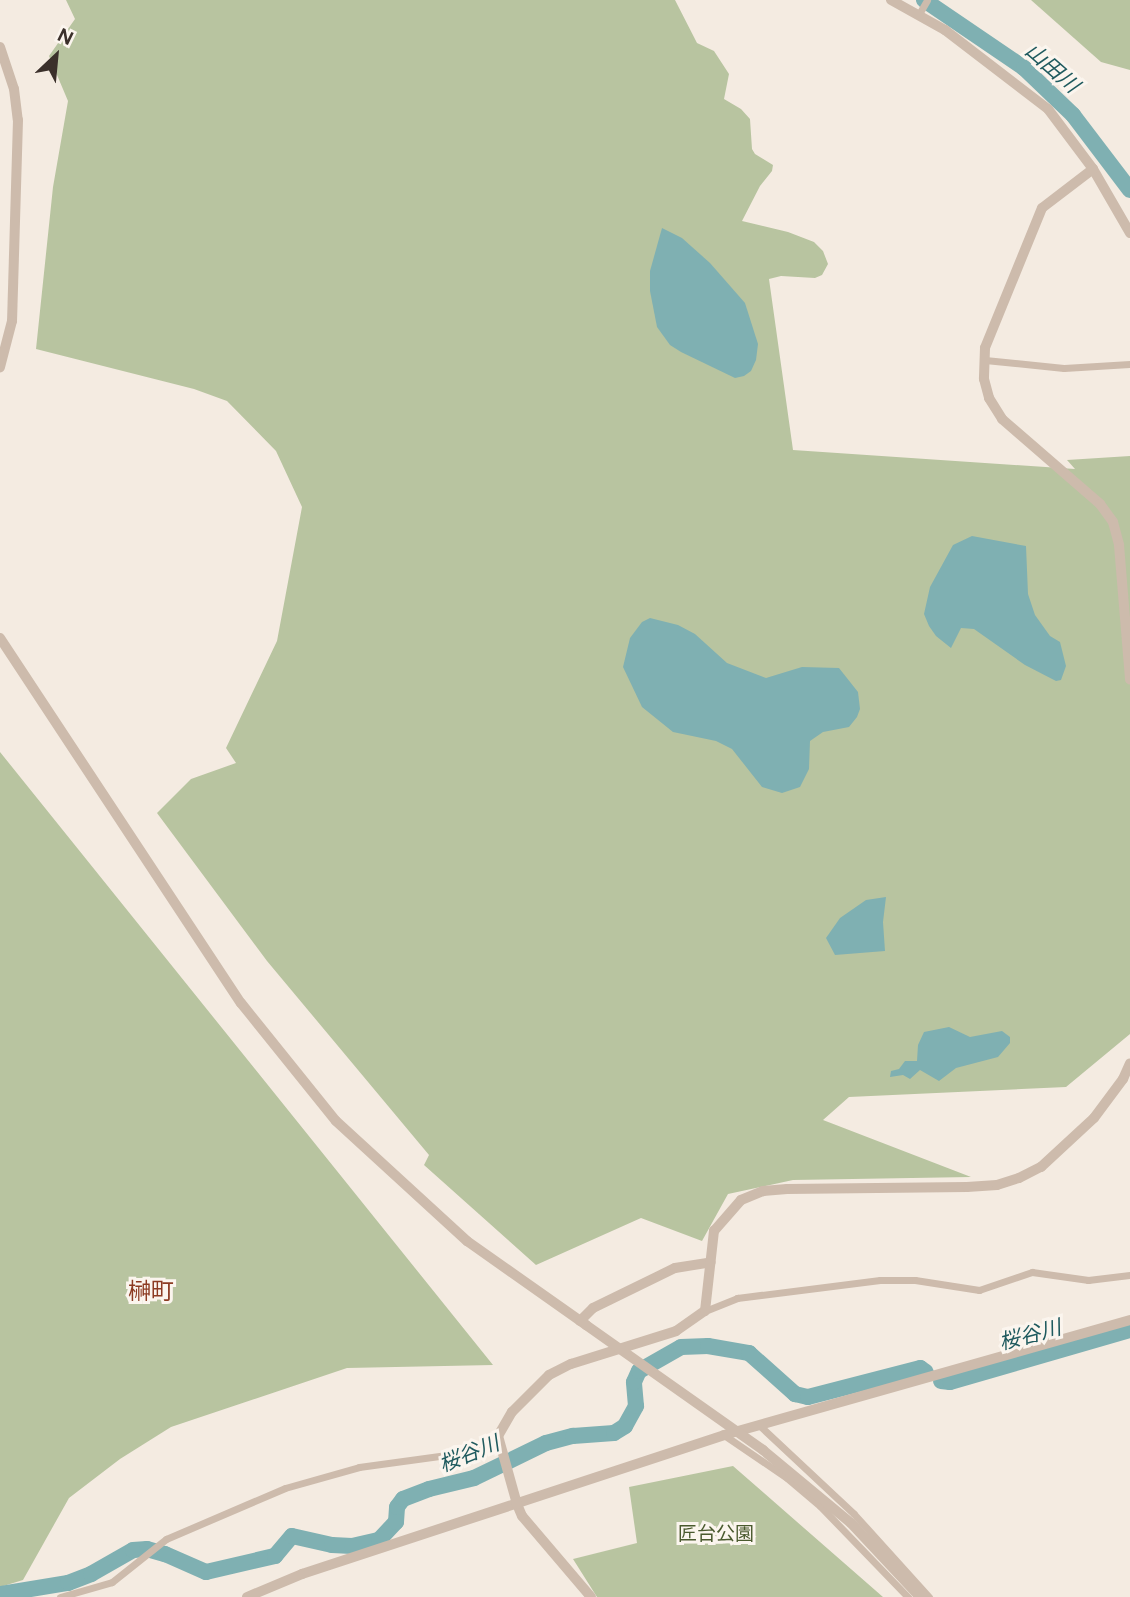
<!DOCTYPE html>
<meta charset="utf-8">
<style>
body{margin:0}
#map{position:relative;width:1130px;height:1597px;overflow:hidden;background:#f4ebe1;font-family:Figtree,"Noto Sans JP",sans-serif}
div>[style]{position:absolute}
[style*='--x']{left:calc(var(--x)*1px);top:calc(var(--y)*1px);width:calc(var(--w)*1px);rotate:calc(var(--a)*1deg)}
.green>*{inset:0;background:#b8c4a0}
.water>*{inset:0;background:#7fb0b2}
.river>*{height:16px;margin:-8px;padding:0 8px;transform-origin:8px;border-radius:8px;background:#7fb0b2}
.minor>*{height:7px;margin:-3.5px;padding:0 3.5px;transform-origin:3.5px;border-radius:3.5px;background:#cdbbac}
.tertiary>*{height:10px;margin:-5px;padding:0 5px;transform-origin:5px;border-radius:5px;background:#cdbbac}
.tertiary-bridge>*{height:10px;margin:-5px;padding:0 5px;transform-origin:5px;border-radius:5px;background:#cdbbac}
span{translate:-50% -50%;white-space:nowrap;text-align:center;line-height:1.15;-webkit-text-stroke:6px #fbf5ee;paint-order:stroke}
.park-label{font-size:19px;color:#4a5a2e}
.water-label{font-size:21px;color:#1f5a5e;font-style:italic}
.quarter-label{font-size:23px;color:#8c3b22}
.north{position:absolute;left:21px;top:21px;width:70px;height:70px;-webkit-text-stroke:5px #fbf5ee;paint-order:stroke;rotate:26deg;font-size:19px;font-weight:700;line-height:28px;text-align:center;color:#3b302b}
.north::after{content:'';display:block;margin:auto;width:24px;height:32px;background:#3b302b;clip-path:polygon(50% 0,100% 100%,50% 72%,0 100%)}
</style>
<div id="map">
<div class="green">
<i style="clip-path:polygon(66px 0,675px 0,697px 43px,714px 51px,729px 74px,724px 99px,741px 109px,750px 119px,752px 149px,755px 154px,773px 165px,772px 171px,760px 186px,742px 221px,788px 232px,814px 242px,823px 251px,828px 264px,822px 275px,815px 278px,781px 276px,769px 279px,793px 450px,1075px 469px,1067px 460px,1130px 456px,1130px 1034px,1066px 1087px,849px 1097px,823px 1120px,971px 1177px,793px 1180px,728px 1194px,702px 1241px,641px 1218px,536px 1265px,424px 1165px,429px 1155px,267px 961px,157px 813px,191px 779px,236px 763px,226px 748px,277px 641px,302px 507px,276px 451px,227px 401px,194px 389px,36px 349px,53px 187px,68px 101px,49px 56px,75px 19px)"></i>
<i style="clip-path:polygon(1031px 0,1130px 0,1130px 70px,1101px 62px)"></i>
<i style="clip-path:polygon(0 752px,493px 1365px,347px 1368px,171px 1427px,120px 1459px,69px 1498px,23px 1580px,0 1587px)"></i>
<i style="clip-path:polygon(733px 1466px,883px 1597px,597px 1597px,573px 1559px,637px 1543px,629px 1487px)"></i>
</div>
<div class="water">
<i style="clip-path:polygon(662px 228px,682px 238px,710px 263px,745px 303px,758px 344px,756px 360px,751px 371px,744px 376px,735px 378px,681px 352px,670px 345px,657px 327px,650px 291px,650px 271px)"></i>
<i style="clip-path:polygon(972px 536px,1026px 546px,1028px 594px,1035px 615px,1050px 636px,1060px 642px,1066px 666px,1061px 680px,1056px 681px,1025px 665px,974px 629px,961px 628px,951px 648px,936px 636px,929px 626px,924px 614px,930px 587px,953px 545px)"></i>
<i style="clip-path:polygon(650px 618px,678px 625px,695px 634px,727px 663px,766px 678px,802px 667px,839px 668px,858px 692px,860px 709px,857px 717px,849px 727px,823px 732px,810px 741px,809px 769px,800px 787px,782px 793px,762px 787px,732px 749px,716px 741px,673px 732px,642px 707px,623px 667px,630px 638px,642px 622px)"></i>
<i style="clip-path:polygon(886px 897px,883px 922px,885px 951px,835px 955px,826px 938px,840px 918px,866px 900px)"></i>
<i style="clip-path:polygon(949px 1027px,970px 1037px,1002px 1031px,1010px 1037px,1010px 1043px,998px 1057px,956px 1068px,939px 1081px,920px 1070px,910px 1079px,903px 1075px,890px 1077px,891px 1071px,899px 1069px,905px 1061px,917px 1061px,918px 1045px,924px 1032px)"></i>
</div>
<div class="river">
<i style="--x:924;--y:0;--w:121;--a:34.2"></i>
<i style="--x:1024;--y:68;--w:68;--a:43.8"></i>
<i style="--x:1073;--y:115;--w:94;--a:52.8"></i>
<i style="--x:941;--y:1381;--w:9;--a:6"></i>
<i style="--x:950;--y:1382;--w:187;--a:-16.1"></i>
<i style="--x:0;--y:1594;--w:69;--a:-9.2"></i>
<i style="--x:68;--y:1583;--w:25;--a:-21"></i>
<i style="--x:91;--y:1574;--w:48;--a:-29.7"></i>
<i style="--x:133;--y:1550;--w:14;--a:-4"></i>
<i style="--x:147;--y:1549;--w:19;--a:16"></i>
<i style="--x:165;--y:1554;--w:45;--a:23.7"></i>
<i style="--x:206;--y:1572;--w:71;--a:-13.1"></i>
<i style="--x:275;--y:1556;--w:26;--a:-50"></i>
<i style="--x:292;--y:1536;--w:41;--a:12.7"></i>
<i style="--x:332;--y:1545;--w:20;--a:3"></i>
<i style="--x:352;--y:1546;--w:28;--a:-13"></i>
<i style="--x:379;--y:1540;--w:25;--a:-47"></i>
<i style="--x:396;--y:1522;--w:15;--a:-86"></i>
<i style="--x:397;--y:1507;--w:10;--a:-53"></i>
<i style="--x:403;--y:1499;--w:28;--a:-21"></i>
<i style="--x:429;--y:1489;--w:46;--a:-13.7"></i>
<i style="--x:474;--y:1478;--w:80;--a:-25.9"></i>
<i style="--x:546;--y:1443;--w:28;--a:-15"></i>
<i style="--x:573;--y:1436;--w:41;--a:-4.2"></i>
<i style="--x:614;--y:1433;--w:13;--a:-32"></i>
<i style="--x:625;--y:1426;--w:23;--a:-61"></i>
<i style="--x:636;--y:1406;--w:24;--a:-95"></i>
<i style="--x:634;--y:1382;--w:12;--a:-66"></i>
<i style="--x:639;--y:1371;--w:48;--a:-29.7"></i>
<i style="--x:681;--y:1347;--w:27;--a:-2"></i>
<i style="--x:708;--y:1346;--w:42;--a:9.7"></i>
<i style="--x:749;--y:1353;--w:62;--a:41.7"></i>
<i style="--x:795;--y:1394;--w:13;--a:13"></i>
<i style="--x:808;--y:1397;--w:116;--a:-14.5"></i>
<i style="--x:920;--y:1368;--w:7;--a:34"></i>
</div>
<div class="minor">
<i style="--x:919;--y:14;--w:16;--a:-60"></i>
<i style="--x:985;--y:360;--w:79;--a:5.8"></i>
<i style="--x:1064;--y:368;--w:66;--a:-3.5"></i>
<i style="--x:705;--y:1311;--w:35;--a:-22"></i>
<i style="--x:737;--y:1298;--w:144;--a:-7.2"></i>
<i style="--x:880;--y:1280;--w:35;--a:0"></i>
<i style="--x:915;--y:1280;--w:65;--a:8.9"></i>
<i style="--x:979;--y:1290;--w:56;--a:-18.8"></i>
<i style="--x:1032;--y:1272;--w:57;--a:8.1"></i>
<i style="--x:1088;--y:1280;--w:42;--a:-6.8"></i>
<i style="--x:759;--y:1425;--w:130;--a:43.1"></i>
<i style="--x:854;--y:1514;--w:112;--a:47.9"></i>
<i style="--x:724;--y:1435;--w:76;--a:34.3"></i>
<i style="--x:787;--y:1478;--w:43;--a:40.3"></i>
<i style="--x:820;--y:1506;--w:127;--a:46"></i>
<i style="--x:60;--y:1597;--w:54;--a:-16.1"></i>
<i style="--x:112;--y:1582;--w:69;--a:-38.5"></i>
<i style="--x:166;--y:1539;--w:129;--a:-23.2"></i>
<i style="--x:285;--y:1488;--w:77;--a:-15.8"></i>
<i style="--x:359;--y:1467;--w:118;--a:-7.8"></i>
<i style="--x:476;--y:1451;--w:27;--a:-34"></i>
</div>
<div class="tertiary">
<i style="--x:891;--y:0;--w:62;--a:29.1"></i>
<i style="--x:945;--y:30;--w:130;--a:37.5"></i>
<i style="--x:1048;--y:109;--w:75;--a:53.1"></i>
<i style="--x:1093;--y:169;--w:74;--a:60"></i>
<i style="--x:0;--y:47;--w:44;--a:71.6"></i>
<i style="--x:14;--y:89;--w:31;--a:83"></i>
<i style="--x:18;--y:120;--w:201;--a:91.7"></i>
<i style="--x:12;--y:321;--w:48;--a:104.6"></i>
<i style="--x:1093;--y:169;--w:64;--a:142.6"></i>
<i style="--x:1042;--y:208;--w:151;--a:112.2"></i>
<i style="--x:985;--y:348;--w:31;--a:92"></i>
<i style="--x:984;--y:379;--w:20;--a:75"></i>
<i style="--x:989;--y:398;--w:25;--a:58"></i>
<i style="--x:1002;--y:419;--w:130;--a:40.9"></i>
<i style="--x:1100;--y:504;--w:22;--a:54"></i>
<i style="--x:1113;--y:522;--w:24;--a:75"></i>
<i style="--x:1119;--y:545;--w:135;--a:85.3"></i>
<i style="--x:0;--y:638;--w:437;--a:56.6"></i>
<i style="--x:241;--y:1003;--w:151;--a:51.2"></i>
<i style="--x:336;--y:1121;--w:178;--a:42.5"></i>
<i style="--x:467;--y:1241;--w:146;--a:35.2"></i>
<i style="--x:580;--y:1321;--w:18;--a:-45"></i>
<i style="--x:593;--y:1308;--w:91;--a:-26"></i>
<i style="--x:675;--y:1268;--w:36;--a:-9"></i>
<i style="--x:763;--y:1450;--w:114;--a:39.7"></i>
<i style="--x:851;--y:1523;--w:101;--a:47"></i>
<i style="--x:247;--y:1597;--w:60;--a:-22.7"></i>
<i style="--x:302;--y:1574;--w:444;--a:-18.2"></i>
<i style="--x:724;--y:1435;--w:422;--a:-15.8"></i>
<i style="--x:591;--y:1597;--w:106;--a:-130.4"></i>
<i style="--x:522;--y:1516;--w:13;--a:-113"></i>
<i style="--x:517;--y:1504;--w:71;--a:-105.6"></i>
<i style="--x:498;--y:1436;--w:28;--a:-60"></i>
<i style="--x:512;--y:1412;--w:52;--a:-45"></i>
<i style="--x:549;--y:1375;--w:25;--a:-27"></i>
<i style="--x:571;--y:1364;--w:110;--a:-17.4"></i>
<i style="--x:676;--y:1331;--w:35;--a:-35"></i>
<i style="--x:705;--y:1311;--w:81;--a:-83.6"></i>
<i style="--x:714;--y:1231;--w:41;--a:-48.9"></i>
<i style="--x:741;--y:1200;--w:24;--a:-22"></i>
<i style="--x:763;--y:1191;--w:24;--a:-5"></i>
<i style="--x:787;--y:1189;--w:180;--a:-0.6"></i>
<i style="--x:967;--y:1187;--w:30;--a:-4"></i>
<i style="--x:997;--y:1185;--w:23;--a:-18"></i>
<i style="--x:1019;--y:1178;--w:25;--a:-27"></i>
<i style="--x:1041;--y:1167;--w:72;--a:-42.8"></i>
<i style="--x:1094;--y:1118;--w:49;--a:-53.4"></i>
<i style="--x:1123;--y:1079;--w:17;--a:-66"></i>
</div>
<div class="tertiary-bridge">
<i style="--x:586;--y:1325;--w:217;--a:35.2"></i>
</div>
<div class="park-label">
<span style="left:716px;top:1534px">匠台公園</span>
</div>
<div class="water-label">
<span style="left:1052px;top:68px;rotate:41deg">山田川</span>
<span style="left:1030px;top:1335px;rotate:-15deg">桜谷川</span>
<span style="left:469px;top:1454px;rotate:-22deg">桜谷川</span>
</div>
<div class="quarter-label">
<span style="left:151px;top:1291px">榊町</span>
</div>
<div class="north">N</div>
</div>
